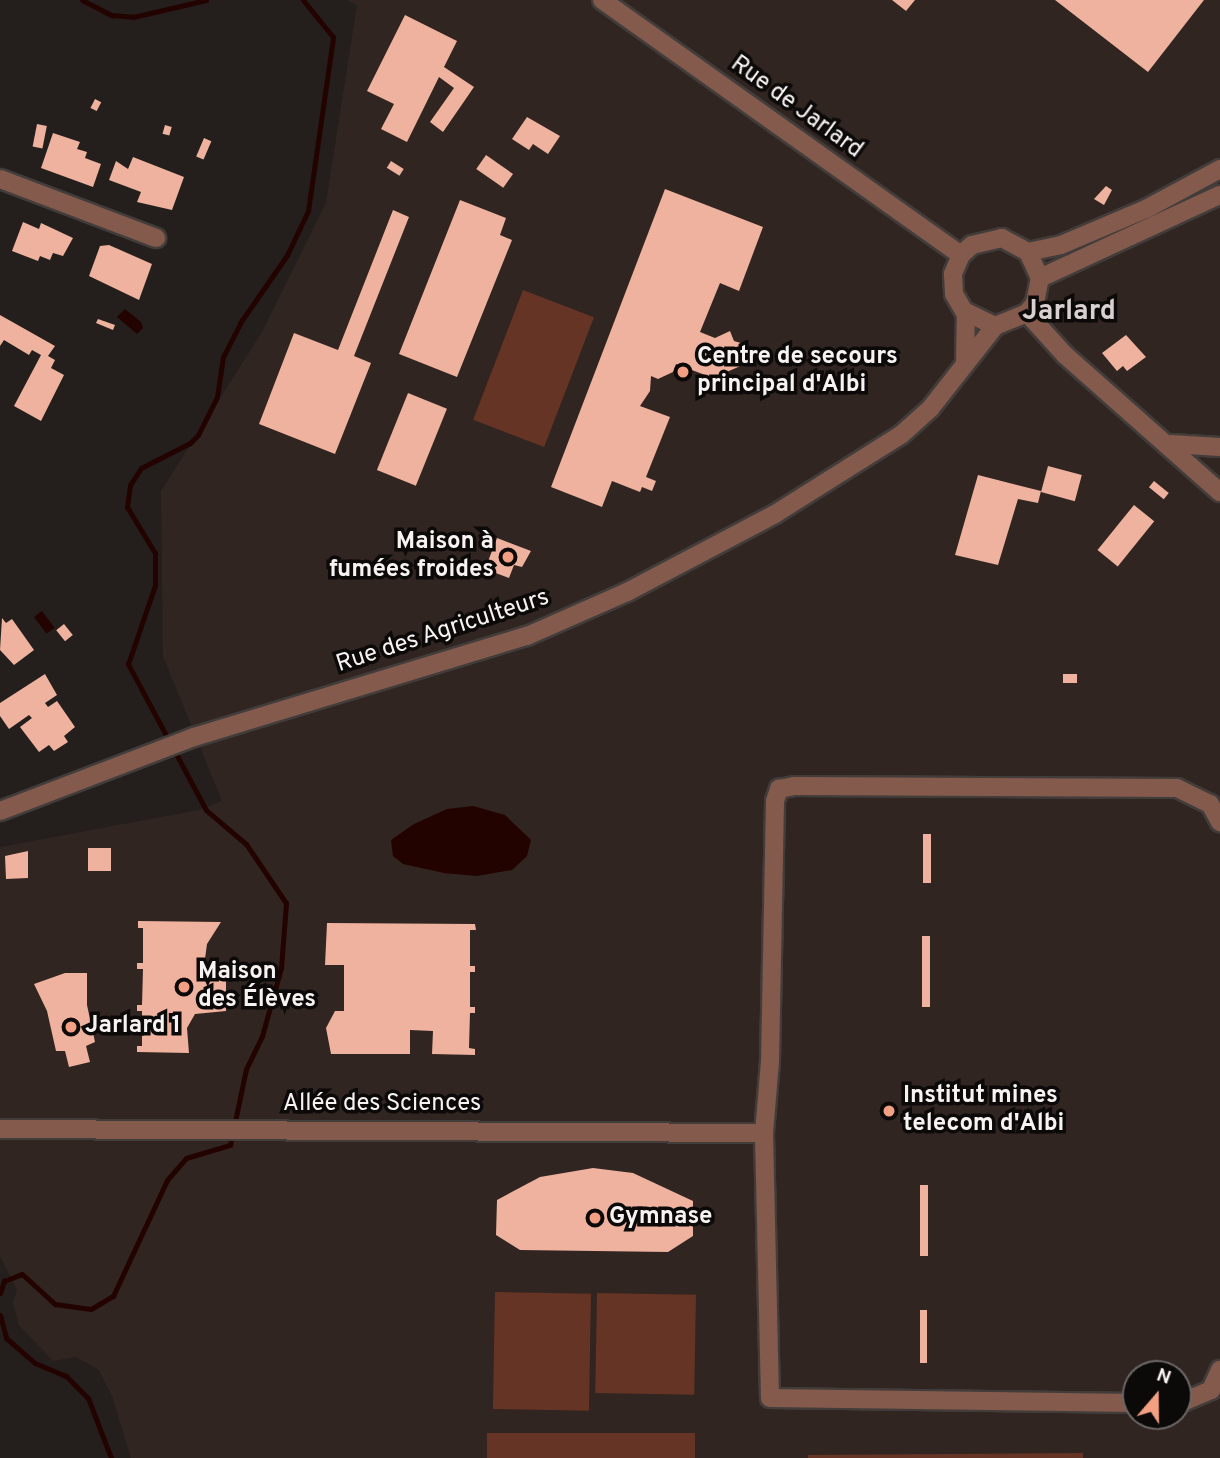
<!DOCTYPE html>
<meta charset="utf-8">
<style>
body{margin:0}
#map{position:relative;width:1220px;height:1458px;overflow:hidden;background:#241f1d;font-family:Overpass,sans-serif}
div>[style]{position:absolute}
[style*='--x']{left:calc(var(--x)*1px);top:calc(var(--y)*1px);width:calc(var(--w)*1px);rotate:calc(var(--a)*1deg)}
.built>*{inset:0;background:#312521}
.green>*{inset:0;background:#653424;transform-origin:0 0}
.water>*{inset:0;background:#230300;transform-origin:0 0}
.stream>*{height:5px;margin:-2.5px;padding:0 2.5px;transform-origin:2.5px;border-radius:2.5px;background:#230300}
.building>*{inset:0;background:#eeb29e;transform-origin:0 0}
.roads{filter:drop-shadow(2px 0 #423d3b) drop-shadow(-2px 0 #423d3b) drop-shadow(0 2px #423d3b) drop-shadow(0 -2px #423d3b)}
.minor>*{height:18px;margin:-9px;padding:0 9px;transform-origin:9px;border-radius:9px;background:#845a4c}
.tertiary>*{height:18px;margin:-9px;padding:0 9px;transform-origin:9px;border-radius:9px;background:#845a4c}
.dots>*{width:19px;height:19px;translate:-50% -50%;box-sizing:border-box;border:4px solid #0c0909;border-radius:50%}
span{translate:-50% -50%;white-space:nowrap;text-align:center;line-height:1.15;-webkit-text-stroke:7px #0c0909;paint-order:stroke}
.street-label{font-size:24px;color:#f7f3f2}
.poi-label{font-size:24px;color:#f7f3f2;font-weight:700}
.left{translate:0 -50%;text-align:left}
.right{translate:-100% -50%;text-align:right}
.quarter-label{font-size:28px;color:#d9d1cf;font-weight:700}
.north{position:absolute;left:1122px;top:1360px;width:70px;height:70px;box-sizing:border-box;background:#0c0909;border:2px solid #6a6766;border-radius:50%;rotate:20deg;font-size:19px;font-weight:700;line-height:28px;text-align:center;color:#f7f3f2}
.north::after{content:'';display:block;margin:auto;width:24px;height:32px;background:#f39f83;clip-path:polygon(50% 0,100% 100%,50% 72%,0 100%)}
</style>
<div id="map">
<div class="built">
<i style="clip-path:polygon(evenodd,347px 0,1220px 0,1220px 1458px,131px 1458px,112px 1396px,99px 1370px,76px 1357px,53px 1361px,19px 1325px,13px 1303px,17px 1290px,0 1256px,0 847px,199px 810px,222px 801px,163px 656px,161px 491px,262px 332px,326px 203px,357px 5px,347px 0,1136px 1374px,1178px 1374px,1178px 1416px,1136px 1416px,1136px 1374px)"></i>
</div>
<div class="green">
<i style="left:523px;top:290px;width:76px;height:139px;rotate:21deg"></i>
<i style="left:495px;top:1292px;width:96px;height:117px;rotate:1deg"></i>
<i style="left:597px;top:1293px;width:99px;height:100px;rotate:1deg"></i>
<i style="left:487px;top:1433px;width:208px;height:25px"></i>
<i style="clip-path:polygon(1083px 1453px,1083px 1458px,808px 1458px,808px 1455px)"></i>
</div>
<div class="water">
<i style="clip-path:polygon(125px 309px,141px 322px,143px 328px,137px 334px,117px 317px)"></i>
<i style="left:42px;top:611px;width:21px;height:10px;rotate:53deg"></i>
<i style="clip-path:polygon(473px 806px,505px 815px,531px 840px,527px 856px,512px 870px,477px 876px,444px 873px,403px 864px,393px 856px,391px 840px,414px 824px,447px 809px)"></i>
</div>
<div class="stream">
<i style="--x:82;--y:0;--w:34;--a:27"></i>
<i style="--x:112;--y:15;--w:21;--a:5"></i>
<i style="--x:133;--y:17;--w:75;--a:-13.1"></i>
<i style="--x:0;--y:1293;--w:13;--a:-72"></i>
<i style="--x:4;--y:1281;--w:19;--a:-21"></i>
<i style="--x:22;--y:1274;--w:45;--a:42.3"></i>
<i style="--x:55;--y:1304;--w:36;--a:8"></i>
<i style="--x:91;--y:1309;--w:26;--a:-31"></i>
<i style="--x:113;--y:1296;--w:128;--a:-65"></i>
<i style="--x:167;--y:1180;--w:29;--a:-49"></i>
<i style="--x:186;--y:1158;--w:46;--a:-16.5"></i>
<i style="--x:230;--y:1145;--w:78;--a:-78.1"></i>
<i style="--x:246;--y:1069;--w:37;--a:-64"></i>
<i style="--x:262;--y:1036;--w:71;--a:-74.4"></i>
<i style="--x:281;--y:968;--w:65;--a:-85.6"></i>
<i style="--x:286;--y:903;--w:71;--a:-124.1"></i>
<i style="--x:246;--y:844;--w:52;--a:-139.6"></i>
<i style="--x:206;--y:810;--w:166;--a:-118.1"></i>
<i style="--x:128;--y:664;--w:83;--a:-71.1"></i>
<i style="--x:155;--y:585;--w:32;--a:-90"></i>
<i style="--x:155;--y:553;--w:54;--a:-121.3"></i>
<i style="--x:127;--y:507;--w:22;--a:-82"></i>
<i style="--x:130;--y:485;--w:20;--a:-57"></i>
<i style="--x:141;--y:468;--w:55;--a:-27"></i>
<i style="--x:190;--y:443;--w:11;--a:-45"></i>
<i style="--x:198;--y:435;--w:42;--a:-63.4"></i>
<i style="--x:217;--y:397;--w:40;--a:-81.5"></i>
<i style="--x:223;--y:357;--w:38;--a:-63"></i>
<i style="--x:240;--y:323;--w:83;--a:-55.3"></i>
<i style="--x:287;--y:255;--w:49;--a:-64.5"></i>
<i style="--x:308;--y:211;--w:176;--a:-81.8"></i>
<i style="--x:333;--y:37;--w:48;--a:-129"></i>
<i style="--x:0;--y:1315;--w:24;--a:75"></i>
<i style="--x:6;--y:1338;--w:38;--a:41"></i>
<i style="--x:35;--y:1363;--w:34;--a:23"></i>
<i style="--x:66;--y:1376;--w:31;--a:45"></i>
<i style="--x:88;--y:1398;--w:64;--a:69"></i>
</div>
<div class="building">
<i style="clip-path:polygon(892px 0,915px 0,906px 11px)"></i>
<i style="clip-path:polygon(1055px 0,1204px 0,1148px 72px)"></i>
<i style="clip-path:polygon(405px 15px,457px 41px,444px 67px,474px 87px,443px 132px,430px 122px,454px 88px,439px 77px,407px 142px,381px 129px,394px 104px,367px 91px)"></i>
<i style="left:95px;top:99px;width:7px;height:10px;rotate:27deg"></i>
<i style="clip-path:polygon(527px 117px,560px 136px,548px 154px,533px 144px,529px 150px,512px 139px)"></i>
<i style="left:37px;top:124px;width:10px;height:23px;rotate:11deg"></i>
<i style="left:165px;top:125px;width:7px;height:9px;rotate:16deg"></i>
<i style="clip-path:polygon(53px 133px,80px 142px,77px 149px,87px 152px,85px 158px,101px 164px,93px 187px,41px 168px)"></i>
<i style="left:204px;top:138px;width:8px;height:20px;rotate:23deg"></i>
<i style="left:486px;top:155px;width:33px;height:17px;rotate:35deg"></i>
<i style="clip-path:polygon(133px 157px,184px 177px,172px 210px,137px 202px,141px 192px,109px 180px,116px 161px,128px 169px)"></i>
<i style="left:391px;top:161px;width:15px;height:8px;rotate:32deg"></i>
<i style="clip-path:polygon(1106px 186px,1112px 190px,1104px 205px,1094px 199px)"></i>
<i style="clip-path:polygon(665px 189px,763px 227px,739px 291px,720px 283px,700px 332px,715px 338px,730px 331px,734px 341px,744px 344px,740px 354px,745px 364px,713px 378px,676px 364px,673px 372px,658px 379px,651px 376px,650px 391px,640px 406px,670px 417px,646px 477px,656px 481px,652px 491px,642px 487px,640px 492px,612px 481px,602px 507px,551px 487px)"></i>
<i style="clip-path:polygon(460px 200px,506px 218px,500px 235px,512px 240px,457px 377px,399px 354px)"></i>
<i style="clip-path:polygon(393px 210px,409px 217px,354px 356px,371px 363px,335px 454px,259px 424px,294px 333px,338px 350px)"></i>
<i style="clip-path:polygon(23px 222px,39px 229px,41px 223px,73px 238px,63px 256px,53px 253px,50px 260px,40px 256px,38px 261px,12px 251px)"></i>
<i style="clip-path:polygon(109px 245px,152px 264px,139px 300px,89px 276px,100px 246px)"></i>
<i style="clip-path:polygon(0 315px,55px 346px,48px 356px,55px 360px,51px 368px,64px 375px,41px 421px,14px 406px,41px 355px,32px 350px,29px 355px,4px 340px,0 346px)"></i>
<i style="clip-path:polygon(98px 319px,115px 325px,113px 330px,96px 323px)"></i>
<i style="clip-path:polygon(1126px 335px,1146px 357px,1127px 371px,1123px 366px,1117px 371px,1102px 353px)"></i>
<i style="left:408px;top:393px;width:42px;height:83px;rotate:22deg"></i>
<i style="left:1048px;top:466px;width:35px;height:27px;rotate:15deg"></i>
<i style="clip-path:polygon(978px 475px,1041px 491px,1038px 503px,1018px 499px,998px 565px,955px 555px)"></i>
<i style="left:1154px;top:481px;width:19px;height:8px;rotate:39deg"></i>
<i style="left:1134px;top:505px;width:26px;height:58px;rotate:39deg"></i>
<i style="clip-path:polygon(497px 538px,531px 551px,522px 567px,514px 565px,509px 578px,485px 569px)"></i>
<i style="clip-path:polygon(2px 618px,6px 623px,12px 619px,34px 650px,14px 665px,0 650px)"></i>
<i style="left:64px;top:624px;width:14px;height:10px;rotate:51deg"></i>
<i style="clip-path:polygon(45px 674px,57px 695px,45px 703px,48px 707px,57px 701px,75px 727px,64px 736px,68px 742px,54px 751px,49px 745px,39px 752px,20px 727px,32px 718px,29px 715px,9px 729px,0 716px,0 703px)"></i>
<i style="left:1063px;top:674px;width:14px;height:9px"></i>
<i style="left:923px;top:834px;width:8px;height:49px"></i>
<i style="left:88px;top:848px;width:23px;height:23px"></i>
<i style="clip-path:polygon(28px 851px,28px 878px,6px 879px,5px 856px)"></i>
<i style="clip-path:polygon(138px 921px,221px 922px,207px 944px,205px 959px,206px 963px,226px 964px,226px 1011px,195px 1014px,187px 1028px,189px 1053px,137px 1052px,137px 1046px,142px 1046px,142px 1011px,137px 1011px,137px 1005px,142px 1005px,143px 969px,137px 969px,137px 963px,143px 963px,143px 928px,138px 928px)"></i>
<i style="clip-path:polygon(327px 923px,475px 924px,476px 930px,470px 930px,470px 966px,475px 966px,475px 972px,470px 972px,470px 1007px,475px 1007px,475px 1013px,470px 1013px,469px 1048px,475px 1049px,475px 1055px,432px 1054px,433px 1031px,410px 1030px,410px 1054px,331px 1054px,326px 1028px,335px 1011px,344px 1011px,344px 965px,325px 965px)"></i>
<i style="left:922px;top:936px;width:8px;height:71px"></i>
<i style="clip-path:polygon(65px 973px,87px 973px,87px 1005px,95px 1042px,86px 1046px,90px 1062px,69px 1067px,65px 1051px,56px 1051px,47px 1011px,34px 984px)"></i>
<i style="clip-path:polygon(593px 1168px,633px 1173px,693px 1201px,693px 1236px,668px 1252px,520px 1250px,496px 1235px,497px 1200px,540px 1177px)"></i>
<i style="left:920px;top:1185px;width:8px;height:71px"></i>
<i style="left:920px;top:1310px;width:7px;height:53px"></i>
</div>
<div class="roads">
<div class="minor">
<i style="--x:602;--y:0;--w:440;--a:35.4"></i>
<i style="--x:0;--y:179;--w:167;--a:20.7"></i>
<i style="--x:1027;--y:313;--w:57;--a:47.9"></i>
<i style="--x:1065;--y:355;--w:207;--a:41.5"></i>
<i style="--x:1171;--y:444;--w:49;--a:3.5"></i>
<i style="--x:0;--y:1129;--w:764;--a:0.3"></i>
<i style="--x:1136;--y:1403;--w:366;--a:-179.2"></i>
<i style="--x:770;--y:1398;--w:265;--a:-91.3"></i>
<i style="--x:764;--y:1133;--w:71;--a:-85.2"></i>
<i style="--x:770;--y:1062;--w:261;--a:-88.9"></i>
<i style="--x:775;--y:801;--w:13;--a:-72"></i>
<i style="--x:779;--y:789;--w:15;--a:-11"></i>
<i style="--x:794;--y:786;--w:383;--a:0.3"></i>
<i style="--x:1177;--y:788;--w:37;--a:26"></i>
<i style="--x:1210;--y:804;--w:21;--a:61"></i>
<i style="--x:1178;--y:1404;--w:36;--a:-23"></i>
<i style="--x:1211;--y:1390;--w:22;--a:-66"></i>
</div>
<div class="tertiary">
<i style="--x:1028;--y:252;--w:34;--a:-12"></i>
<i style="--x:1061;--y:245;--w:92;--a:-23"></i>
<i style="--x:1146;--y:209;--w:84;--a:-28.4"></i>
<i style="--x:1040;--y:278;--w:198;--a:-24.8"></i>
<i style="--x:965;--y:362;--w:50;--a:-88.9"></i>
<i style="--x:0;--y:811;--w:208;--a:-20.9"></i>
<i style="--x:194;--y:737;--w:348;--a:-16.9"></i>
<i style="--x:527;--y:636;--w:109;--a:-23.7"></i>
<i style="--x:627;--y:592;--w:167;--a:-27.8"></i>
<i style="--x:775;--y:514;--w:150;--a:-32.2"></i>
<i style="--x:902;--y:434;--w:38;--a:-42"></i>
<i style="--x:930;--y:409;--w:105;--a:-51.9"></i>
<i style="--x:995;--y:326;--w:35;--a:-22"></i>
<i style="--x:1027;--y:313;--w:13;--a:-51"></i>
<i style="--x:1035;--y:303;--w:25;--a:-79"></i>
<i style="--x:1040;--y:278;--w:29;--a:-115"></i>
<i style="--x:1028;--y:252;--w:30;--a:-152"></i>
<i style="--x:1002;--y:238;--w:31;--a:167"></i>
<i style="--x:972;--y:245;--w:15;--a:138"></i>
<i style="--x:961;--y:255;--w:21;--a:113"></i>
<i style="--x:953;--y:274;--w:20;--a:87"></i>
<i style="--x:954;--y:294;--w:20;--a:60"></i>
<i style="--x:964;--y:311;--w:34;--a:26"></i>
</div>
</div>
<div class="dots">
<i style="left:683px;top:372px;background:#f39f83"></i>
<i style="left:508px;top:557px;background:#f39f83"></i>
<i style="left:184px;top:987px;background:#f39f83"></i>
<i style="left:71px;top:1027px;background:#f39f83"></i>
<i style="left:889px;top:1111px;background:#f39f83"></i>
<i style="left:595px;top:1218px;background:#f39f83"></i>
</div>
<div class="street-label">
<span style="left:796px;top:108px;rotate:36deg">Rue de Jarlard</span>
<span style="left:443px;top:632px;rotate:-18deg">Rue des Agriculteurs</span>
<span style="left:382px;top:1105px">Allée des Sciences</span>
</div>
<div class="poi-label">
<span class="left" style="left:697px;top:372px">Centre de secours<br>principal d'Albi</span>
<span class="right" style="left:494px;top:557px">Maison à<br>fumées froides</span>
<span class="left" style="left:198px;top:987px">Maison<br>des Élèves</span>
<span class="left" style="left:85px;top:1027px">Jarlard 1</span>
<span class="left" style="left:903px;top:1111px">Institut mines<br>telecom d'Albi</span>
<span class="left" style="left:609px;top:1218px">Gymnase</span>
</div>
<div class="quarter-label">
<span style="left:1069px;top:312px">Jarlard</span>
</div>
<div class="north">N</div>
</div>
